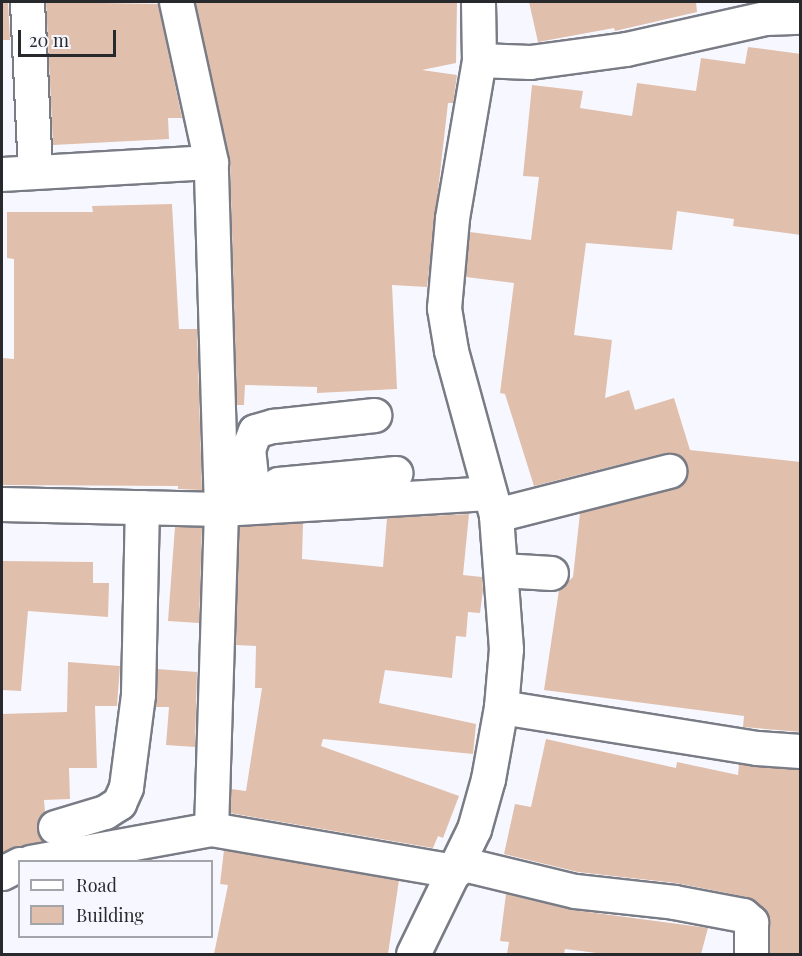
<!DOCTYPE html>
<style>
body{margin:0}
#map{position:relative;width:802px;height:956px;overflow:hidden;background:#f7f8ff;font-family:"Playfair Display",serif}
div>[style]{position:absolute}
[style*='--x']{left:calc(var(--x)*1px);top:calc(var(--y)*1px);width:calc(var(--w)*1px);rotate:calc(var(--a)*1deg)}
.building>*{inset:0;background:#e0bfad}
.roads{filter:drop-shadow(2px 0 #797c85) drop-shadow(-2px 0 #797c85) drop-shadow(0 2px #797c85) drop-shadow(0 -2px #797c85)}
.minor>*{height:33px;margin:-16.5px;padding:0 16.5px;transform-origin:16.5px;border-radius:16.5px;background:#fff}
span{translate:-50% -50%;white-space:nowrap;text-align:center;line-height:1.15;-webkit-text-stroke:4.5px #f7f8ff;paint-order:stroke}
.frame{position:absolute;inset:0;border:3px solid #28292d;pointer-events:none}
.legend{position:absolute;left:18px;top:860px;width:195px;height:78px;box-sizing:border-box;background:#f7f8ff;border:2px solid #a4a5ab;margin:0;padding:8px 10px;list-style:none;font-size:18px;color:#28292d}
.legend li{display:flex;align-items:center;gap:12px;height:30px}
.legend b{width:30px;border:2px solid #a4a5ab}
.scale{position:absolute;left:18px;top:30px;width:98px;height:27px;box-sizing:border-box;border:3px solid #28292d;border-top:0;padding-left:8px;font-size:18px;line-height:21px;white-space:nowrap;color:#28292d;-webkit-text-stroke:4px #f7f8ff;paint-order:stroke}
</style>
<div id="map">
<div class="building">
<i style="clip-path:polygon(2px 2px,8px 2px,10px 40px,2px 40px)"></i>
<i style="clip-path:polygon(46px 2px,158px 4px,182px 118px,168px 118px,169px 139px,53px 145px)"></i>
<i style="clip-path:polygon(195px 2px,457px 2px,456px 63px,422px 70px,457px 75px,453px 103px,448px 103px,427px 287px,392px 285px,397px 389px,317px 393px,317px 387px,245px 385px,244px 405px,237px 405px,230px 161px)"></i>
<i style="clip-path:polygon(529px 2px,696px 2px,697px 12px,615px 31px,614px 28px,538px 42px)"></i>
<i style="clip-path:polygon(748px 47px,801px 54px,801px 235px,733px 226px,734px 219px,677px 211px,672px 250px,586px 243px,574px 335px,612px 340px,605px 398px,629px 390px,635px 410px,674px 398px,690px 450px,801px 462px,801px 732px,743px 727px,744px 716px,544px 690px,559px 590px,573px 577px,580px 513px,674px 489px,687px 477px,687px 467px,682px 458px,665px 453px,534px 486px,505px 394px,500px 393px,514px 283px,466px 277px,470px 232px,531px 240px,539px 177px,523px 176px,532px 85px,583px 91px,580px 108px,632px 116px,637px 83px,696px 91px,701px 58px,745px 64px)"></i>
<i style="clip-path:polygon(172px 204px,179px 329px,197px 329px,202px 490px,178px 489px,178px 486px,2px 485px,2px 358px,14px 359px,14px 259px,7px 258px,7px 212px,93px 212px,92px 206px)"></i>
<i style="clip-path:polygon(469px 514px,463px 575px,482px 577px,483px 590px,480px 613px,468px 612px,466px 637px,456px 636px,452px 678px,385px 670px,379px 703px,476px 724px,473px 754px,323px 739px,321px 746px,459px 796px,443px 838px,438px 836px,433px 848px,230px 813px,231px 789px,246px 791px,262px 688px,255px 688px,256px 646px,236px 645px,239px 527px,303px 523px,302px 559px,383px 567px,387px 518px)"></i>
<i style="clip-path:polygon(175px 527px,202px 527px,199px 623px,168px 621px)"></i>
<i style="clip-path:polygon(2px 561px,93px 562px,93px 583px,109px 583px,108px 617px,28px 611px,21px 691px,2px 690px)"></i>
<i style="clip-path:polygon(68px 662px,120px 666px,117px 706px,95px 706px,97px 768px,69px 768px,70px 799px,44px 800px,45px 812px,37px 823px,42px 841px,2px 852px,2px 714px,67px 712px)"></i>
<i style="clip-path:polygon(157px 669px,197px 672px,195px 747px,166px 745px,169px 707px,155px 707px)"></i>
<i style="clip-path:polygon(546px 739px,676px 768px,677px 762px,738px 775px,739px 764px,801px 769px,801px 954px,770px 954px,768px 915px,747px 897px,676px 883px,578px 872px,504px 854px,515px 804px,531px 807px)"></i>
<i style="clip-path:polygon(224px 850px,399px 880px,388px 954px,214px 954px,228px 885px,220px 884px)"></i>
<i style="clip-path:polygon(506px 894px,573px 910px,708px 928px,701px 954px,605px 954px,565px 949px,564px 954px,507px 954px,509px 942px,500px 941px)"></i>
</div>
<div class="roads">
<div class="minor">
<i style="--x:27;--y:2;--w:169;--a:87.3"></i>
<i style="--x:479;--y:60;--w:51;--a:2.2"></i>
<i style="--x:530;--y:62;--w:97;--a:-7.7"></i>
<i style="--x:626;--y:49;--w:142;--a:-12.6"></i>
<i style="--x:765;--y:18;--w:35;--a:-2"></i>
<i style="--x:2;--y:174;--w:209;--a:-3.3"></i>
<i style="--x:278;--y:484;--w:118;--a:-5.4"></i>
<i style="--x:252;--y:486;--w:37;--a:-96"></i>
<i style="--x:248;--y:449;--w:19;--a:-69"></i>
<i style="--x:255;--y:431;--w:19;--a:-16"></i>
<i style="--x:273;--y:426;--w:102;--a:-6.2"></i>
<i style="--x:2;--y:504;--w:219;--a:1.3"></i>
<i style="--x:221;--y:509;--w:268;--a:-3.4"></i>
<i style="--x:496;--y:515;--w:179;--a:-14.3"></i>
<i style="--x:502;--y:570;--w:49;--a:3.5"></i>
<i style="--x:501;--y:707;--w:259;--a:9.1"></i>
<i style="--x:757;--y:748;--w:43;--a:4"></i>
<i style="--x:55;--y:827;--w:52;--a:-16.7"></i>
<i style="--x:105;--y:812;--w:17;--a:-33"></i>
<i style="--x:119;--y:803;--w:17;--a:-66"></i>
<i style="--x:126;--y:787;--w:94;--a:-82.6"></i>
<i style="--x:138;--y:694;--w:187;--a:-88.8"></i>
<i style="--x:211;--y:829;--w:248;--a:9.8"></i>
<i style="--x:30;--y:862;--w:184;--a:-10.3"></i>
<i style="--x:211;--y:829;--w:320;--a:-88.2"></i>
<i style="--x:221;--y:509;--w:347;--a:-91.7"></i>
<i style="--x:211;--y:162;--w:164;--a:-102.3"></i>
<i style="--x:459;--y:863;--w:119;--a:13.6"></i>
<i style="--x:575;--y:891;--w:100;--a:6.3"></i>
<i style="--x:674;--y:902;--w:70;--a:10.7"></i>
<i style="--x:743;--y:915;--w:11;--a:41"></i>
<i style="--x:751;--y:922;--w:32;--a:90"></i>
<i style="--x:2;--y:873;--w:20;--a:-27"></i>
<i style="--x:413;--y:954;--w:139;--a:-64"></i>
<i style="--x:474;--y:829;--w:52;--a:-74.4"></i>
<i style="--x:488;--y:779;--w:73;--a:-79.8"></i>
<i style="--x:501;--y:707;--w:58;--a:-85.1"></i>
<i style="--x:506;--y:649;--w:134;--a:-94.3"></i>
<i style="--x:496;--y:515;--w:171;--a:-105.3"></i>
<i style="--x:451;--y:350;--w:43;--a:-99.5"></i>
<i style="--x:444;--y:308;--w:90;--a:-84.9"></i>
<i style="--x:452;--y:218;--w:160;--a:-80.3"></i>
<i style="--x:479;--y:60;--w:58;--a:-91"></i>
</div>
</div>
<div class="frame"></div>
<ul class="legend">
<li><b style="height:8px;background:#fff"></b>Road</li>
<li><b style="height:16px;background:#e0bfad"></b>Building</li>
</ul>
<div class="scale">20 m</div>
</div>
